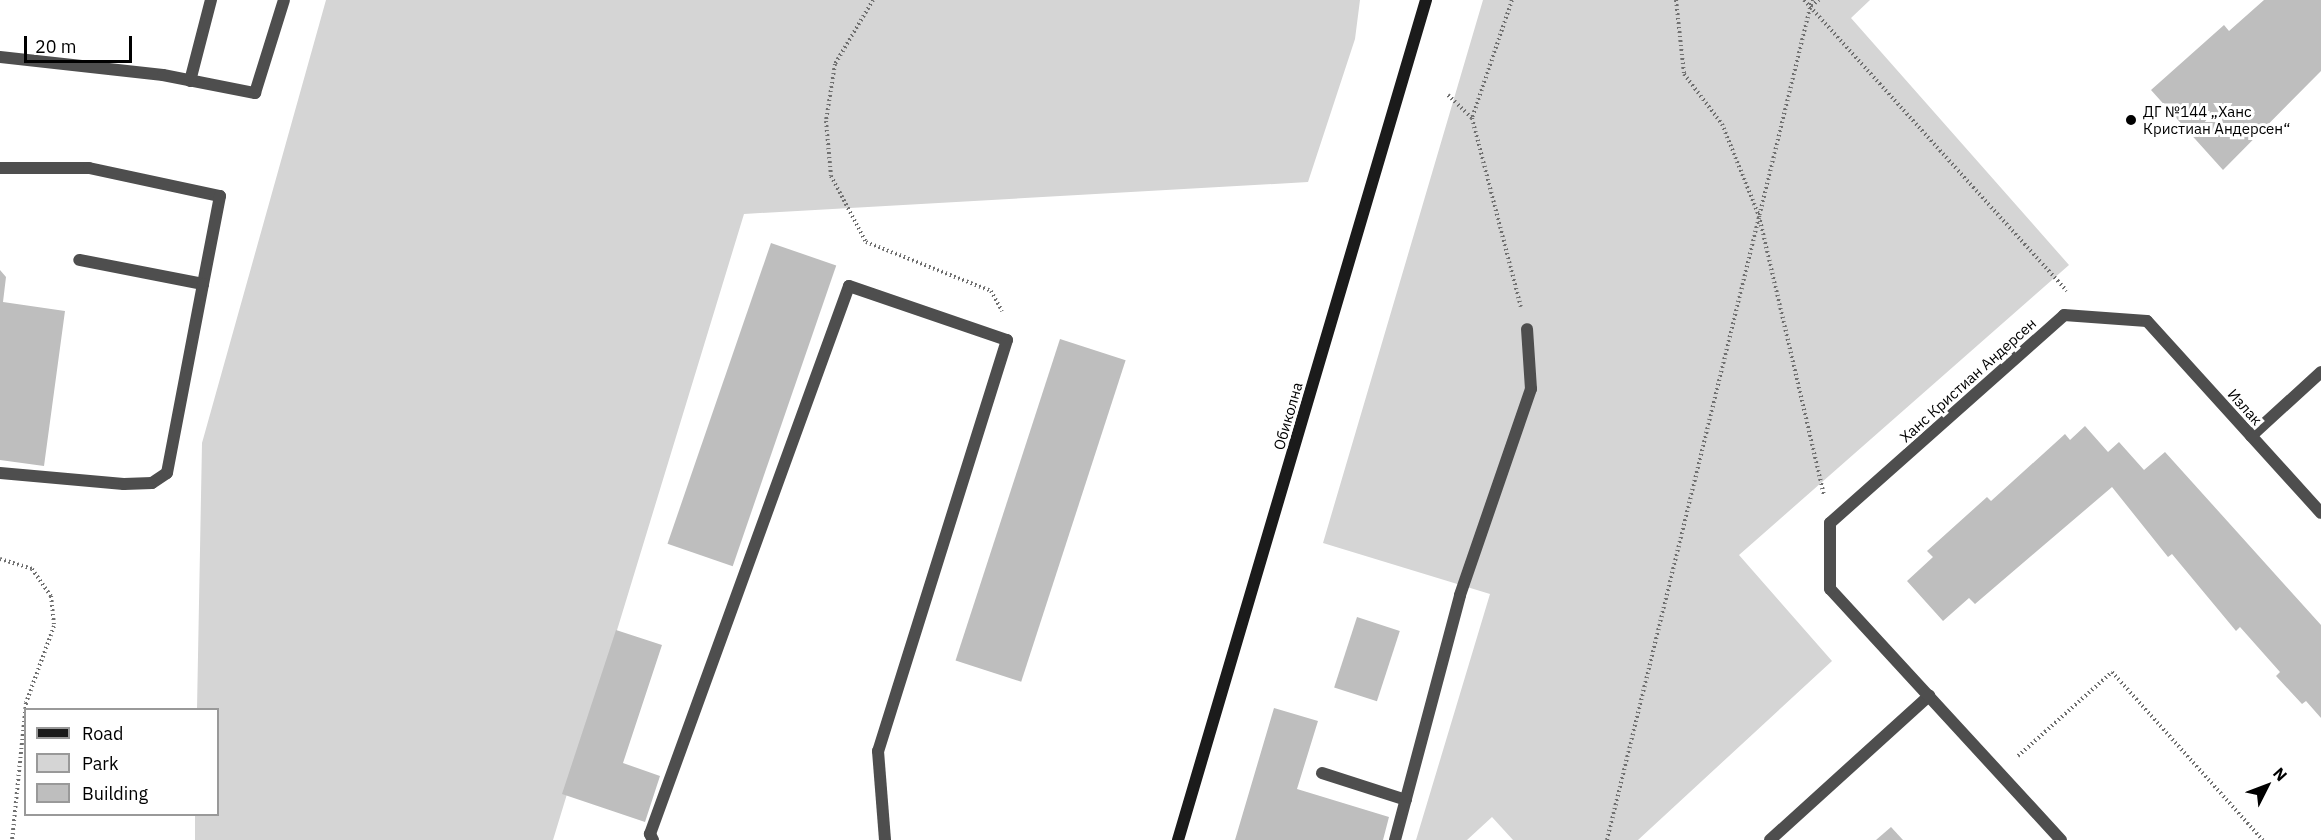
<!DOCTYPE html>
<meta charset="utf-8">
<style>
body{margin:0}
#map{position:relative;width:2321px;height:840px;overflow:hidden;background:#fff;font-family:"IBM Plex Sans",sans-serif}
div>[style]{position:absolute}
[style*='--x']{left:calc(var(--x)*1px);top:calc(var(--y)*1px);width:calc(var(--w)*1px);rotate:calc(var(--a)*1deg)}
.green>*{inset:0;background:#d5d5d5}
.building>*{inset:0;background:#bebebe;transform-origin:0 0}
.path>*{height:4px;margin-top:-2px;transform-origin:0;background:repeating-linear-gradient(90deg,#707070 0 1.5px,transparent 0 4.5px)}
.lane>*{height:12px;margin:-6px;padding:0 6px;transform-origin:6px;border-radius:6px;background:#4e4e4e}
.street>*{height:12px;margin:-6px;padding:0 6px;transform-origin:6px;border-radius:6px;background:#4e4e4e}
.secondary>*{height:12px;margin:-6px;padding:0 6px;transform-origin:6px;border-radius:6px;background:#1b1b1b}
.dots>*{width:16px;height:16px;translate:-50% -50%;box-sizing:border-box;border:3px solid #fff;border-radius:50%}
span{translate:-50% -50%;white-space:nowrap;text-align:center;line-height:1.15;-webkit-text-stroke:6px #fff;paint-order:stroke}
.poi-label{font-size:15px;color:#000}
.left{translate:0 -50%;text-align:left}
.street-label{font-size:15px;color:#000}
.legend{position:absolute;left:24px;top:708px;width:195px;height:108px;box-sizing:border-box;background:#fff;border:2px solid #999;margin:0;padding:8px 10px;list-style:none;font-size:18px;color:#000}
.legend li{display:flex;align-items:center;gap:12px;height:30px}
.legend b{width:30px;border:2px solid #999}
.north{position:absolute;left:2237px;top:756px;width:60px;height:60px;-webkit-text-stroke:4px #fff;paint-order:stroke;rotate:48deg;font-size:16px;font-weight:700;line-height:24px;text-align:center;color:#000}
.north::after{content:'';display:block;margin:auto;width:21px;height:27px;background:#000;clip-path:polygon(50% 0,100% 100%,50% 72%,0 100%)}
.scale{position:absolute;left:24px;top:36px;width:108px;height:27px;box-sizing:border-box;border:3px solid #000;border-top:0;padding-left:8px;font-size:18px;line-height:21px;white-space:nowrap;color:#000;-webkit-text-stroke:4px #fff;paint-order:stroke}
</style>
<div id="map">
<div class="green">
<i style="clip-path:polygon(326px 0,1360px 0,1355px 39px,1308px 182px,744px 214px,553px 840px,195px 840px,195px 815px,218px 814px,218px 710px,197px 709px,202px 443px)"></i>
<i style="clip-path:polygon(1483px 0,1870px 0,1851px 18px,2069px 265px,1739px 555px,1832px 661px,1638px 840px,1513px 840px,1492px 817px,1467px 840px,1416px 840px,1490px 594px,1323px 543px)"></i>
</div>
<div class="building">
<i style="clip-path:polygon(2264px 0,2321px 0,2321px 71px,2223px 170px,2151px 90px,2224px 25px,2229px 31px)"></i>
<i style="left:771px;top:243px;width:69px;height:318px;rotate:19deg"></i>
<i style="clip-path:polygon(0 270px,6px 277px,3px 302px,65px 311px,44px 466px,0 460px)"></i>
<i style="left:1060px;top:339px;width:69px;height:338px;rotate:18deg"></i>
<i style="clip-path:polygon(2085px 426px,2108px 452px,2119px 442px,2144px 470px,2165px 452px,2321px 625px,2321px 718px,2306px 701px,2302px 704px,2276px 676px,2280px 672px,2240px 627px,2236px 631px,2172px 554px,2168px 557px,2112px 487px,1975px 604px,1969px 598px,1943px 621px,1907px 581px,1933px 557px,1927px 551px,1987px 497px,1991px 501px,2065px 434px,2070px 440px)"></i>
<i style="left:1357px;top:617px;width:45px;height:74px;rotate:18deg"></i>
<i style="clip-path:polygon(616px 630px,662px 645px,623px 763px,660px 776px,645px 822px,562px 794px)"></i>
<i style="clip-path:polygon(1274px 708px,1318px 721px,1297px 789px,1389px 817px,1383px 840px,1235px 840px)"></i>
<i style="clip-path:polygon(1891px 827px,1903px 840px,1876px 840px)"></i>
</div>
<div class="path">
<i style="--x:873;--y:0;--w:74;--a:120.7"></i>
<i style="--x:835;--y:64;--w:58;--a:99"></i>
<i style="--x:826;--y:121;--w:55;--a:84.8"></i>
<i style="--x:831;--y:176;--w:75;--a:62.1"></i>
<i style="--x:866;--y:242;--w:134;--a:21.4"></i>
<i style="--x:991;--y:291;--w:23;--a:61"></i>
<i style="--x:1512;--y:0;--w:125;--a:108.7"></i>
<i style="--x:1472;--y:118;--w:195;--a:75.5"></i>
<i style="--x:1676;--y:0;--w:74;--a:83.8"></i>
<i style="--x:1684;--y:74;--w:63;--a:52.8"></i>
<i style="--x:1722;--y:124;--w:99;--a:68.1"></i>
<i style="--x:1759;--y:216;--w:287;--a:76.9"></i>
<i style="--x:1804;--y:0;--w:392;--a:47.9"></i>
<i style="--x:1811;--y:6;--w:10;--a:-37"></i>
<i style="--x:1448;--y:95;--w:33;--a:44"></i>
<i style="--x:0;--y:559;--w:34;--a:17"></i>
<i style="--x:32;--y:569;--w:33;--a:55"></i>
<i style="--x:51;--y:596;--w:30;--a:84"></i>
<i style="--x:54;--y:626;--w:82;--a:110"></i>
<i style="--x:26;--y:703;--w:138;--a:95.8"></i>
<i style="--x:2018;--y:756;--w:126;--a:-41.8"></i>
<i style="--x:2112;--y:672;--w:226;--a:48.1"></i>
<i style="--x:1607;--y:840;--w:865;--a:-76.29"></i>
</div>
<div class="lane">
<i style="--x:0;--y:57;--w:164;--a:6.3"></i>
<i style="--x:163;--y:75;--w:94;--a:11.1"></i>
<i style="--x:255;--y:93;--w:97;--a:-72.7"></i>
<i style="--x:190;--y:81;--w:84;--a:-75.5"></i>
<i style="--x:0;--y:168;--w:89;--a:0"></i>
<i style="--x:89;--y:168;--w:134;--a:12.1"></i>
<i style="--x:220;--y:196;--w:90;--a:100.9"></i>
<i style="--x:203;--y:284;--w:126;--a:-169"></i>
<i style="--x:0;--y:473;--w:124;--a:5.1"></i>
<i style="--x:124;--y:484;--w:28;--a:-2"></i>
<i style="--x:152;--y:483;--w:18;--a:-34"></i>
<i style="--x:167;--y:473;--w:192;--a:-79.2"></i>
<i style="--x:1322;--y:773;--w:88;--a:17.8"></i>
<i style="--x:653;--y:840;--w:7;--a:-117"></i>
<i style="--x:650;--y:834;--w:583;--a:-70.04"></i>
<i style="--x:849;--y:286;--w:167;--a:18.9"></i>
<i style="--x:1007;--y:340;--w:431;--a:107.4"></i>
<i style="--x:878;--y:751;--w:89;--a:85.5"></i>
<i style="--x:1395;--y:840;--w:253;--a:-75.1"></i>
<i style="--x:1460;--y:595;--w:218;--a:-71"></i>
<i style="--x:1531;--y:389;--w:60;--a:-93.8"></i>
</div>
<div class="street">
<i style="--x:2251;--y:436;--w:95;--a:-42.4"></i>
<i style="--x:1770;--y:840;--w:215;--a:-42.2"></i>
<i style="--x:2061;--y:840;--w:341;--a:-132.6"></i>
<i style="--x:1830;--y:589;--w:66;--a:-90"></i>
<i style="--x:1830;--y:523;--w:313;--a:-41.6"></i>
<i style="--x:2064;--y:315;--w:83;--a:4.1"></i>
<i style="--x:2147;--y:321;--w:259;--a:47.8"></i>
</div>
<div class="secondary">
<i style="--x:1178;--y:840;--w:876;--a:-73.55"></i>
</div>
<div class="dots">
<i style="left:2131px;top:120px;background:#000"></i>
</div>
<div class="poi-label">
<span class="left" style="left:2143px;top:120px">ДГ №144 „Ханс<br>Кристиан Андерсен“</span>
</div>
<div class="street-label">
<span style="left:1968px;top:380px;rotate:-42deg">Ханс Кристиан Андерсен</span>
<span style="left:2245px;top:407px;rotate:48deg">Излак</span>
<span style="left:1288px;top:416px;rotate:-74deg">Обиколна</span>
</div>
<ul class="legend">
<li><b style="height:8px;background:#1b1b1b"></b>Road</li>
<li><b style="height:16px;background:#d5d5d5"></b>Park</li>
<li><b style="height:16px;background:#bebebe"></b>Building</li>
</ul>
<div class="north">N</div>
<div class="scale">20 m</div>
</div>
